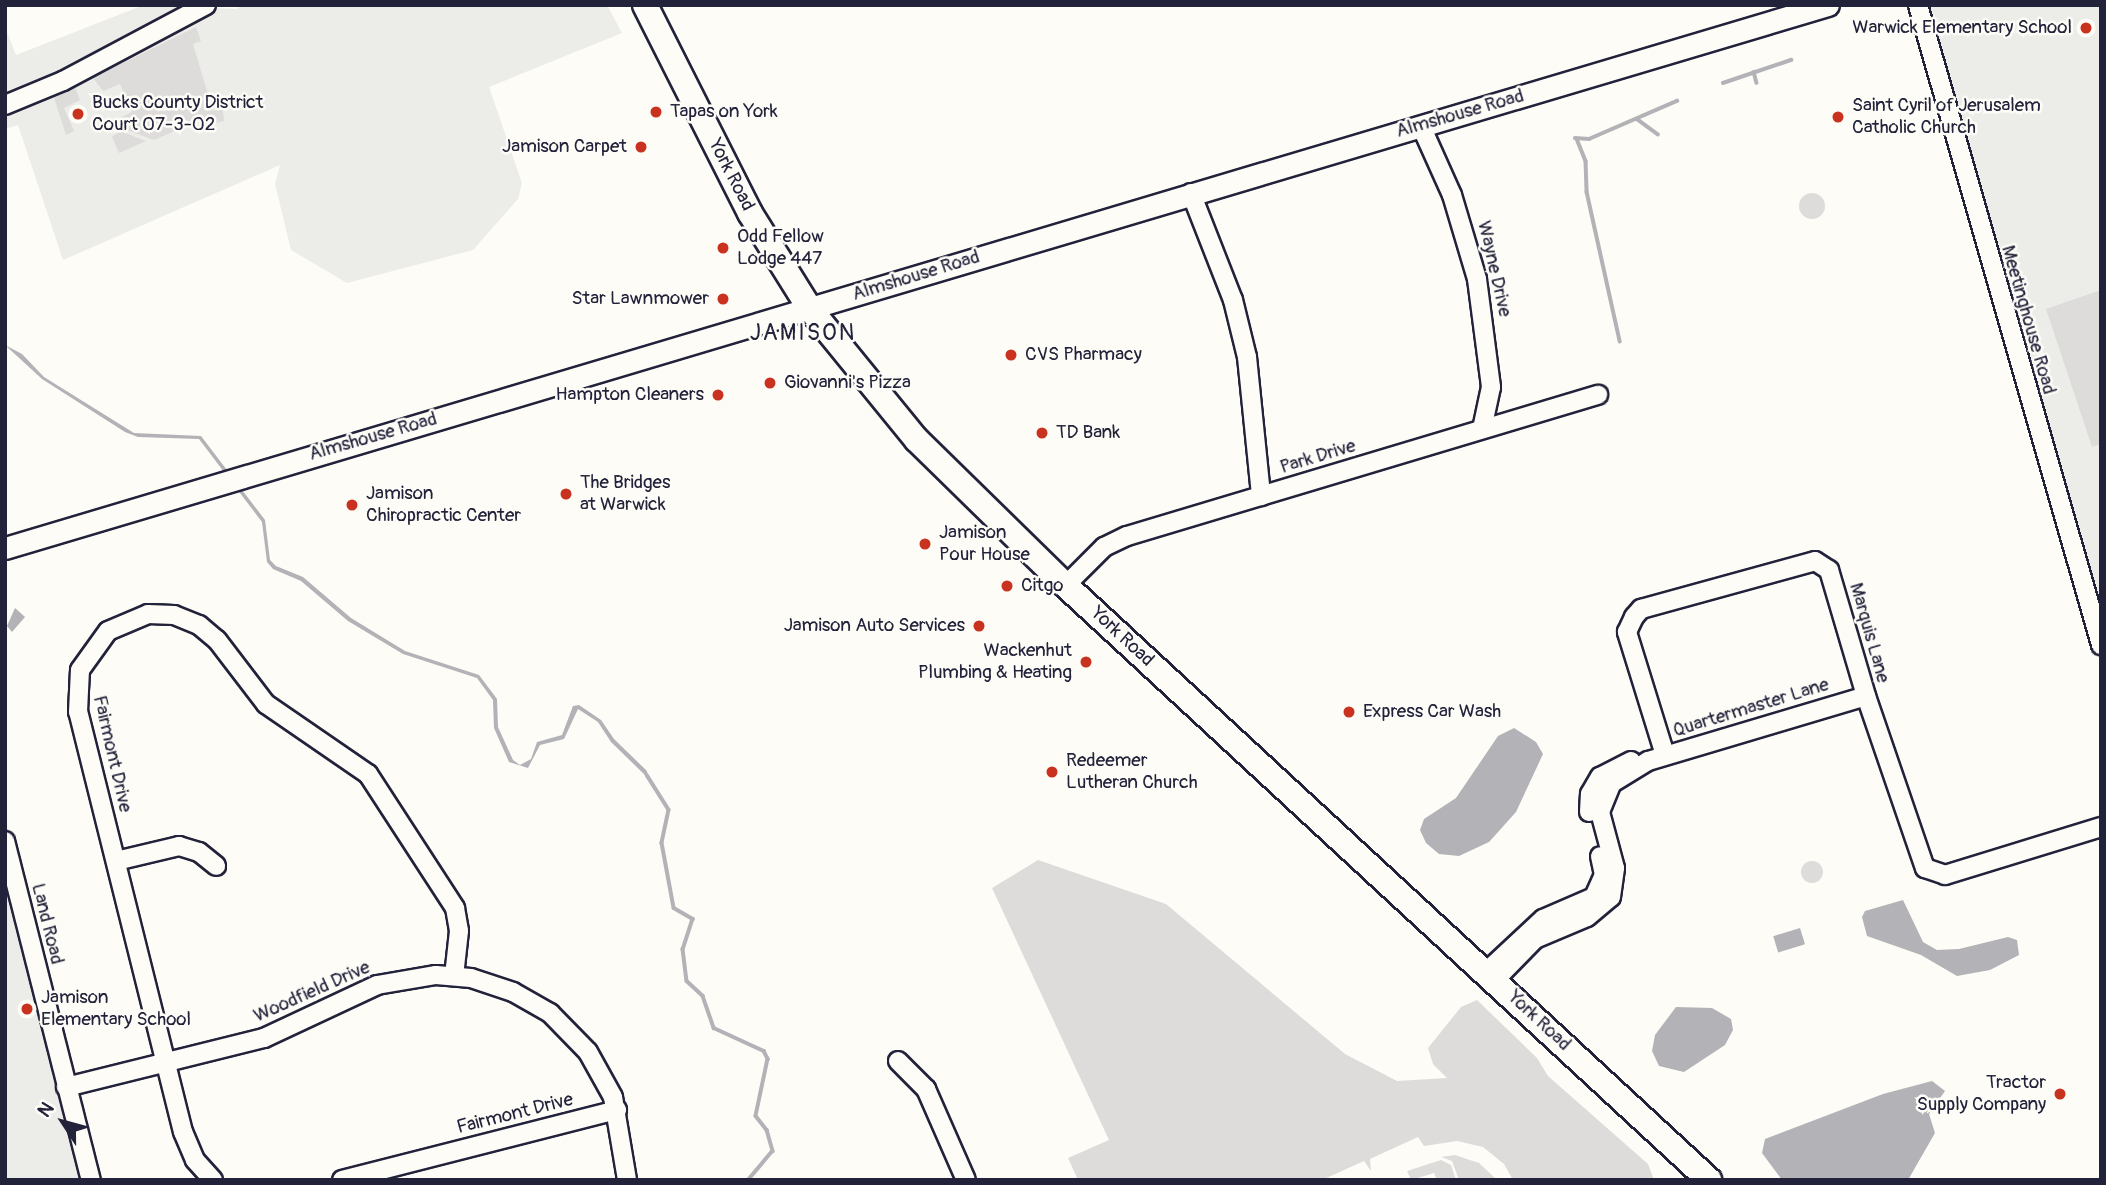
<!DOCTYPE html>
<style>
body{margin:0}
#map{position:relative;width:2106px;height:1185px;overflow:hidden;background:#fdfcf7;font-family:Pangolin,sans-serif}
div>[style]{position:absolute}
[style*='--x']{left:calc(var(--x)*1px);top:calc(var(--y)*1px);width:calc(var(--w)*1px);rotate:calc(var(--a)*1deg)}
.built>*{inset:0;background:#ecece9}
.green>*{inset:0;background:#dddcdb}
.round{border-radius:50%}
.water>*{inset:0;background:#b2b2b7;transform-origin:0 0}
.stream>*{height:3.5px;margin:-1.75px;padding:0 1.75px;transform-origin:1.75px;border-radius:1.75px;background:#b2b2b7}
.roads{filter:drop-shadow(2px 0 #22223b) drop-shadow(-2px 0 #22223b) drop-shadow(0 2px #22223b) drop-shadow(0 -2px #22223b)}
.minor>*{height:18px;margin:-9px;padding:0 9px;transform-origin:9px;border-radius:9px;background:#fdfcf7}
.major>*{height:21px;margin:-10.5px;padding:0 10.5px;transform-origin:10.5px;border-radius:10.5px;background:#fdfcf7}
.highway>*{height:24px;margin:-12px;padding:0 12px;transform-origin:12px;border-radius:12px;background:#fdfcf7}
.dots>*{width:19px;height:19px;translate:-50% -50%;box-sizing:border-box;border:4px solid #fdfcf7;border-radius:50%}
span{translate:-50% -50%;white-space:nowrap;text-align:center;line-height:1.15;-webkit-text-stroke:5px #fdfcf7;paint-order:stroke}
.poi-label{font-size:19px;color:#22223b}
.right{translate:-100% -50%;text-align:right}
.left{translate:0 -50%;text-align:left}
.street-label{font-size:19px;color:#22223b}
.quarter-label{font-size:23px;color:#22223b;letter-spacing:2px}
.frame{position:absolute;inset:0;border:7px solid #22223b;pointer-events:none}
.north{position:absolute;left:28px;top:1087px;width:70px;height:70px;-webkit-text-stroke:5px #fdfcf7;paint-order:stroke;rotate:306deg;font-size:19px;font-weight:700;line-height:28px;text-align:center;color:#22223b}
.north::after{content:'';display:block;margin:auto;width:24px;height:32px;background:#22223b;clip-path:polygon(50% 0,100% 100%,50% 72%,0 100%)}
</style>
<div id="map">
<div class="built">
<i style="clip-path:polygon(144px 5px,236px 9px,244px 5px,607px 5px,622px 33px,489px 87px,522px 183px,518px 199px,473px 250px,347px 283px,291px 250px,275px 184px,280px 165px,63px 260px,18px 125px,5px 129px,5px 27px,16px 55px)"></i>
<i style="clip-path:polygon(1918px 5px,2101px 5px,2101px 607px,2090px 610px)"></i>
<i style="clip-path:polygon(5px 838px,91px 1180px,5px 1180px)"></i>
</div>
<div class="green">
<i style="clip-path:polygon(196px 27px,201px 41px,193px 44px,213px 111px,223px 109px,224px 121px,216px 123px,212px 115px,154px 140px,121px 128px,120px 118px,132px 112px,120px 84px,103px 91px,93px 78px)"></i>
<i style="clip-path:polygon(75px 87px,80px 100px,64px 108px,74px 131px,66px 135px,54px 98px)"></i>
<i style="clip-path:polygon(120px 131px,146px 141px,119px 153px,112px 137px)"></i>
<i class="round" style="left:1799px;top:193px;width:26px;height:26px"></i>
<i style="clip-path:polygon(2101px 290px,2101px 444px,2092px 447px,2046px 309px)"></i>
<i style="clip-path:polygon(1038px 860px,1166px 904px,1345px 1054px,1397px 1081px,1447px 1078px,1433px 1064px,1428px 1048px,1461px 1007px,1477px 1000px,1537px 1058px,1548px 1076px,1648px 1164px,1654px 1180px,1513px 1180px,1504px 1164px,1483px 1147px,1457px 1141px,1424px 1146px,1418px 1137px,1370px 1159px,1371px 1171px,1364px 1161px,1322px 1180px,1078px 1180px,1068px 1158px,1109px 1140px,992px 888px)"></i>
<i class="round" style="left:1801px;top:861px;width:22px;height:22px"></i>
<i style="clip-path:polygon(1455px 1155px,1479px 1163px,1497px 1180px,1459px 1180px,1452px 1161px,1441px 1157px)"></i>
<i style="clip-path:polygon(1441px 1160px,1451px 1165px,1456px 1180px,1437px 1180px,1434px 1173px,1411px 1180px,1407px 1171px)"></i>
</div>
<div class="water">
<i style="clip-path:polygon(5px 345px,22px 354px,44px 377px,134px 433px,201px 436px,265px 520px,270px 560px,276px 566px,303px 577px,351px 618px,405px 651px,479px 675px,497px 699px,498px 727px,513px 760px,520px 765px,531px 759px,537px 742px,562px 735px,573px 706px,579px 705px,601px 720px,614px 739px,647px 771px,648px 778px,611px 742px,598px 722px,578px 709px,564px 739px,540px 745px,528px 768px,509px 762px,494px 728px,493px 700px,477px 678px,403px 654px,348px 621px,301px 581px,273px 569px,267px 562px,262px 522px,199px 439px,138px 437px,125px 432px,42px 379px)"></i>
<i style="clip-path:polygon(15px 608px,25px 617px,12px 632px,7px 626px)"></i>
<i style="clip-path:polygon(1514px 728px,1536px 742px,1543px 754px,1516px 812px,1489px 842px,1459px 856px,1439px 854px,1426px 843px,1420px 830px,1424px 819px,1456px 798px,1498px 736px)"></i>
<i style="clip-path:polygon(1903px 900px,1923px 942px,1937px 950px,1959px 949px,2008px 937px,2017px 940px,2019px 955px,1990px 970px,1957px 976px,1921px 955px,1867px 936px,1862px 917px,1865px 911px)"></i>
<i style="left:1800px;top:928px;width:17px;height:28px;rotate:73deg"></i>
<i style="clip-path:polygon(1676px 1007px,1712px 1008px,1731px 1019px,1733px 1030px,1725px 1045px,1684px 1072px,1659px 1066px,1652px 1051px,1655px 1035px)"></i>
<i style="clip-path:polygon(1932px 1081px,1945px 1091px,1929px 1114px,1935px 1133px,1908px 1180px,1782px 1180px,1762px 1153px,1765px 1139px,1883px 1094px)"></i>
</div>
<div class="stream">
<i style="--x:1754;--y:72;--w:11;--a:75"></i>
<i style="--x:1723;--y:83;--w:72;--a:-18.7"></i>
<i style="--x:1637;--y:119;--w:26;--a:36"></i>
<i style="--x:1575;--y:138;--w:14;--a:4"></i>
<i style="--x:1589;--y:139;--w:96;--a:-23.4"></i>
<i style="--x:1577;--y:139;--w:24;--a:68"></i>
<i style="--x:1586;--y:161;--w:31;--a:88"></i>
<i style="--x:1587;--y:192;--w:153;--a:77.5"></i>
<i style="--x:647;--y:775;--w:41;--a:57.8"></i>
<i style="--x:669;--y:810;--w:34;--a:102"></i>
<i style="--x:662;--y:843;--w:66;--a:79.5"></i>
<i style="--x:674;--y:908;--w:22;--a:30"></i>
<i style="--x:693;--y:919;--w:32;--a:108"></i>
<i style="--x:683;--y:949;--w:32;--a:83"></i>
<i style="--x:687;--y:981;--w:22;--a:43"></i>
<i style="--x:703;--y:996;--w:34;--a:71"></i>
<i style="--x:714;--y:1028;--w:55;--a:24.7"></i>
<i style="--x:764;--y:1051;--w:9;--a:63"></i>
<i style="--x:768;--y:1059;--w:58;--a:101.9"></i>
<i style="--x:756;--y:1116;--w:18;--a:52"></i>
<i style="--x:767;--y:1130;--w:22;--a:74"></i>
<i style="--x:773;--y:1151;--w:38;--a:130"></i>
</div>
<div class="roads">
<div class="minor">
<i style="--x:1918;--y:5;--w:666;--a:74.04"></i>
<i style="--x:5;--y:105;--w:63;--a:-22.5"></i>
<i style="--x:63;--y:81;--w:162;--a:-28"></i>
<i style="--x:1421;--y:126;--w:76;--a:65.8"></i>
<i style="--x:1452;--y:195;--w:88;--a:73.4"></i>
<i style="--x:1477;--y:279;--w:109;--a:82.6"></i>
<i style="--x:1491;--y:387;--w:43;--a:102.1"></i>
<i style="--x:1191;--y:193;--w:115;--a:68.6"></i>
<i style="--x:1233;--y:300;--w:59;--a:76.2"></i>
<i style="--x:1247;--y:357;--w:140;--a:84.2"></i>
<i style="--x:1066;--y:585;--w:54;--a:-45"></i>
<i style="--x:1104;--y:547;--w:25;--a:-26"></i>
<i style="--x:1127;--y:536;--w:492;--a:-16.7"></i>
<i style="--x:1665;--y:755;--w:129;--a:-107.2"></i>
<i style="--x:1627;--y:632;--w:17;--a:-65"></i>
<i style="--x:1634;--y:617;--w:11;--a:-49"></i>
<i style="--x:1641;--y:609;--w:180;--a:-15.4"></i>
<i style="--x:1815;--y:561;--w:17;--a:33"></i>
<i style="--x:1829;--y:570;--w:131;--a:73.6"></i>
<i style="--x:1866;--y:696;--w:182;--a:71.1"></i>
<i style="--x:1925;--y:868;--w:21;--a:19"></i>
<i style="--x:1945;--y:875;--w:163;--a:-17.1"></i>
<i style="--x:1589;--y:812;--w:18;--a:-87"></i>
<i style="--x:1590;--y:794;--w:20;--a:-60"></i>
<i style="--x:1600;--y:777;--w:35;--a:-27"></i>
<i style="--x:5;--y:841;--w:350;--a:75.8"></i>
<i style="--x:116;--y:861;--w:65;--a:-13.4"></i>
<i style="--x:179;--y:846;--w:21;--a:17"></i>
<i style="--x:199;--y:852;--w:22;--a:39"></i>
<i style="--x:1486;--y:972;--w:78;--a:-42.9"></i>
<i style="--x:1543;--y:919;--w:56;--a:-23.3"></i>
<i style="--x:1594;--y:897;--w:24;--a:-66"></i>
<i style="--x:1604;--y:875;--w:19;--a:-102"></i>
<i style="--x:1495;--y:980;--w:57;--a:-45.7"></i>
<i style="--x:1535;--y:939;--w:56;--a:-22.9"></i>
<i style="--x:1587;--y:917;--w:31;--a:-40"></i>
<i style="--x:1611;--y:897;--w:29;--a:-82"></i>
<i style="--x:1615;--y:868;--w:58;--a:-105"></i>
<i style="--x:1600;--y:812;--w:31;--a:-68"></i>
<i style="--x:1612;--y:783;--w:42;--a:-31.4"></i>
<i style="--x:1648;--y:761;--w:227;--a:-16.6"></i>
<i style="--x:898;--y:1061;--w:40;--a:45"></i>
<i style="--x:926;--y:1089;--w:99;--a:66.3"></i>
<i style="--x:66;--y:1087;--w:204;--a:-13.9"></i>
<i style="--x:264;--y:1038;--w:125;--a:-25.1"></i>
<i style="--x:377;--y:985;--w:60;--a:-9.6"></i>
<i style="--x:436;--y:975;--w:35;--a:5"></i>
<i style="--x:471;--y:978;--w:44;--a:18.4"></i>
<i style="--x:513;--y:992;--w:43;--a:29.6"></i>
<i style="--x:550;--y:1013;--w:54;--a:45.7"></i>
<i style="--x:588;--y:1052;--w:51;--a:60.9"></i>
<i style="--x:613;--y:1097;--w:84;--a:80.4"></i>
<i style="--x:213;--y:1180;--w:27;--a:-132"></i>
<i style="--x:195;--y:1160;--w:30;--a:-113"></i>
<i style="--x:183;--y:1132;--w:433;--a:-104"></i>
<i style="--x:78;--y:712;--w:42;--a:-87.3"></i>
<i style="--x:80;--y:670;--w:48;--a:-54.3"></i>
<i style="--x:108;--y:631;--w:43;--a:-23"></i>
<i style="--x:148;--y:614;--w:26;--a:2"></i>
<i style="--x:174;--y:615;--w:27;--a:22"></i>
<i style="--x:199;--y:625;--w:23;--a:40"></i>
<i style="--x:217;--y:640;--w:81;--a:52.6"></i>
<i style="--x:266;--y:704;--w:124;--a:34.5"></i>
<i style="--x:368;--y:774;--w:160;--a:57"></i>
<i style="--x:455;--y:908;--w:23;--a:80"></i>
<i style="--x:459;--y:931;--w:45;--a:96.3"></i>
<i style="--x:342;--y:1180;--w:284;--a:-14.3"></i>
</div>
<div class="major">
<i style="--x:5;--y:548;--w:1902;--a:-16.59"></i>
</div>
<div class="highway">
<i style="--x:645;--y:5;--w:233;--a:63.2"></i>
<i style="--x:750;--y:213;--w:113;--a:58"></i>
<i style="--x:810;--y:309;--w:169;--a:50.8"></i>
<i style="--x:917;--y:440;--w:204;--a:44.4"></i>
<i style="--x:1063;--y:583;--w:880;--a:42.74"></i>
</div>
</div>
<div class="dots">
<i style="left:2086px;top:28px;background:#c8321e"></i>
<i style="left:656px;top:112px;background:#c8321e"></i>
<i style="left:78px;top:114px;background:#c8321e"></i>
<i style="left:1838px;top:117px;background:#c8321e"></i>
<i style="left:641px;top:147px;background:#c8321e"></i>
<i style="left:723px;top:248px;background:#c8321e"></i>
<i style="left:723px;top:299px;background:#c8321e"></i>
<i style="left:1011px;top:355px;background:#c8321e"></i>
<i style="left:770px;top:383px;background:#c8321e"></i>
<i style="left:718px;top:395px;background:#c8321e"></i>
<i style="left:1042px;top:433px;background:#c8321e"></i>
<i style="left:566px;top:494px;background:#c8321e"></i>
<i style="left:352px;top:505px;background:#c8321e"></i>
<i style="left:925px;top:544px;background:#c8321e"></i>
<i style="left:1007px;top:586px;background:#c8321e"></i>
<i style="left:979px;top:626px;background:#c8321e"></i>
<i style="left:1086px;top:662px;background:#c8321e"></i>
<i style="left:1349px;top:712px;background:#c8321e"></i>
<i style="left:1052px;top:772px;background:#c8321e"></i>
<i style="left:27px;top:1009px;background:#c8321e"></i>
<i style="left:2060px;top:1094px;background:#c8321e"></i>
</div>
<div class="poi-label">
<span class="right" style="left:2072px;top:28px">Warwick Elementary School</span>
<span class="left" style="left:92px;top:114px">Bucks County District<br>Court 07-3-02</span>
<span class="left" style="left:1852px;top:117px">Saint Cyril of Jerusalem<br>Catholic Church</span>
<span class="left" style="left:670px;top:112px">Tapas on York</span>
<span class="right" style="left:627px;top:147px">Jamison Carpet</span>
<span class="left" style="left:737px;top:248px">Odd Fellow<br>Lodge 447</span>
<span class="right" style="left:709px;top:299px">Star Lawnmower</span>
<span class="left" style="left:1025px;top:355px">CVS Pharmacy</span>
<span class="left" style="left:784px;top:383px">Giovanni's Pizza</span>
<span class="right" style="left:704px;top:395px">Hampton Cleaners</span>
<span class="left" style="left:1056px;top:433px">TD Bank</span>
<span class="left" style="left:580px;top:494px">The Bridges<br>at Warwick</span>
<span class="left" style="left:366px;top:505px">Jamison<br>Chiropractic Center</span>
<span class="left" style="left:939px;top:544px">Jamison<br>Pour House</span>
<span class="left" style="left:1021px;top:586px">Citgo</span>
<span class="right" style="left:965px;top:626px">Jamison Auto Services</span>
<span class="right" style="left:1072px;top:662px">Wackenhut<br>Plumbing &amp; Heating</span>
<span class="left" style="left:1363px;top:712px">Express Car Wash</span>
<span class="left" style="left:1066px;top:772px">Redeemer<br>Lutheran Church</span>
<span class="left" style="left:41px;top:1009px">Jamison<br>Elementary School</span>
<span class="right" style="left:2046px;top:1094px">Tractor<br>Supply Company</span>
</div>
<div class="street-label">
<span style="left:1460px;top:114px;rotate:-16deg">Almshouse Road</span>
<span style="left:731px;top:175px;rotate:63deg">York Road</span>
<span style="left:1494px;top:269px;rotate:77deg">Wayne Drive</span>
<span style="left:916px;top:276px;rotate:-17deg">Almshouse Road</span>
<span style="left:2028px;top:320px;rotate:74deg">Meetinghouse Road</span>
<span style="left:373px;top:437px;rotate:-16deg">Almshouse Road</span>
<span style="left:1318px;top:457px;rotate:-17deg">Park Drive</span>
<span style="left:1869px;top:633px;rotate:74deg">Marquis Lane</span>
<span style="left:1122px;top:637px;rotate:43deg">York Road</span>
<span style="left:1751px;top:708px;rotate:-17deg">Quartermaster Lane</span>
<span style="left:112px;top:754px;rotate:77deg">Fairmont Drive</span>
<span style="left:47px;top:924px;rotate:76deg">Land Road</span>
<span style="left:312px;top:992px;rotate:-24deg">Woodfield Drive</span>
<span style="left:1539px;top:1021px;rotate:43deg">York Road</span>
<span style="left:515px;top:1114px;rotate:-14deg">Fairmont Drive</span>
</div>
<div class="quarter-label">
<span style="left:803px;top:333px">JAMISON</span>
</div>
<div class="frame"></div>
<div class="north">N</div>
</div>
